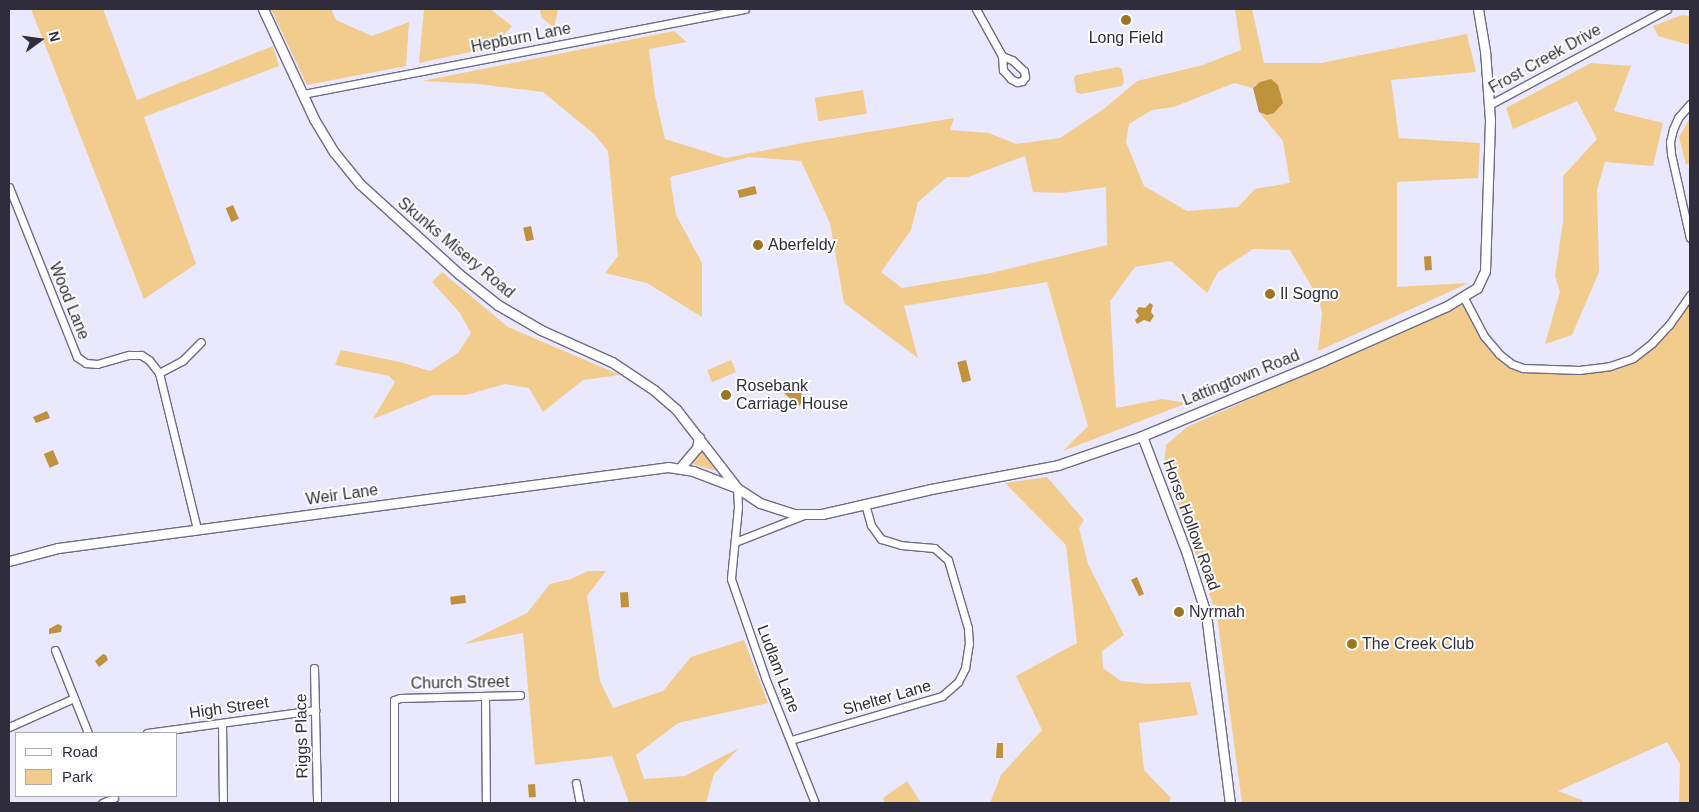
<!DOCTYPE html>
<style>
body{margin:0}
#map{position:relative;width:1699px;height:812px;overflow:hidden;background:#e9e8fd;font-family:Helvetica,sans-serif}
div>[style]{position:absolute}
[style*='--x']{left:calc(var(--x)*1px);top:calc(var(--y)*1px);width:calc(var(--w)*1px);rotate:calc(var(--a)*1deg)}
.green>*{inset:0;background:#f1cc8d;transform-origin:0 0}
.water>*{inset:0;background:#c0923c;transform-origin:0 0}
.roads{filter:drop-shadow(1px 0 #6e6b89) drop-shadow(-1px 0 #6e6b89) drop-shadow(0 1px #6e6b89) drop-shadow(0 -1px #6e6b89)}
.minor>*{height:7px;margin:-3.5px;padding:0 3.5px;transform-origin:3.5px;border-radius:3.5px;background:#fff}
.tertiary>*{height:9px;margin:-4.5px;padding:0 4.5px;transform-origin:4.5px;border-radius:4.5px;background:#fff}
.secondary>*{height:9px;margin:-4.5px;padding:0 4.5px;transform-origin:4.5px;border-radius:4.5px;background:#fff}
.dots>*{width:14px;height:14px;translate:-50% -50%;box-sizing:border-box;border:2px solid #fff;border-radius:50%}
span{translate:-50% -50%;white-space:nowrap;text-align:center;line-height:1.15;-webkit-text-stroke:4px #fff;paint-order:stroke}
.street-label{font-size:16px;color:#2f2d3b}
.poi-label{font-size:16px;color:#2f2d3b}
.left{translate:0 -50%;text-align:left}
.frame{position:absolute;inset:0;border:10px solid #2f2d3b;pointer-events:none}
.legend{position:absolute;left:15px;top:732px;width:162px;height:65px;box-sizing:border-box;background:#fff;border:1px solid #acabb1;margin:0;padding:6px 9px;list-style:none;font-size:15px;color:#2f2d3b}
.legend li{display:flex;align-items:center;gap:10px;height:25px}
.legend b{width:25px;border:1px solid #acabb1}
.north{position:absolute;left:15px;top:15px;width:50px;height:50px;-webkit-text-stroke:4px #fff;paint-order:stroke;rotate:76deg;font-size:14px;font-weight:700;line-height:20px;text-align:center;color:#2f2d3b}
.north::after{content:'';display:block;margin:auto;width:18px;height:22px;background:#2f2d3b;clip-path:polygon(50% 0,100% 100%,50% 72%,0 100%)}
</style>
<div id="map">
<div class="green">
<i style="clip-path:polygon(31px 9px,103px 9px,137px 100px,273px 46px,279px 66px,144px 117px,196px 264px,144px 299px)"></i>
<i style="clip-path:polygon(271px 9px,331px 9px,336px 20px,372px 36px,409px 22px,406px 66px,307px 85px)"></i>
<i style="clip-path:polygon(424px 9px,490px 9px,512px 26px,494px 47px,419px 63px)"></i>
<i style="clip-path:polygon(540px 9px,558px 9px,554px 28px,541px 17px)"></i>
<i style="clip-path:polygon(evenodd,1235px 9px,1252px 9px,1264px 63px,1321px 63px,1467px 34px,1476px 72px,1391px 80px,1399px 138px,1480px 143px,1478px 178px,1397px 182px,1397px 287px,1469px 283px,1318px 351px,1322px 314px,1319px 299px,1290px 250px,1253px 249px,1218px 272px,1207px 293px,1171px 261px,1135px 267px,1110px 301px,1116px 408px,1162px 399px,1187px 403px,1063px 451px,1088px 426px,1047px 282px,904px 306px,918px 358px,844px 303px,830px 223px,801px 161px,749px 157px,670px 177px,676px 215px,702px 263px,702px 317px,647px 283px,605px 273px,618px 256px,608px 151px,594px 134px,543px 92px,479px 84px,422px 81px,674px 31px,687px 42px,649px 49px,655px 96px,665px 139px,726px 158px,802px 143px,954px 118px,950px 130px,989px 133px,1016px 144px,1060px 138px,1105px 108px,1137px 81px,1203px 65px,1241px 50px,1235px 9px,1234px 83px,1253px 88px,1256px 84px,1267px 115px,1259px 112px,1283px 141px,1290px 183px,1255px 189px,1238px 207px,1187px 211px,1144px 186px,1126px 142px,1129px 124px,1152px 110px,1174px 107px,1234px 83px,1235px 9px,1025px 156px,1033px 192px,1061px 193px,1106px 187px,1107px 245px,991px 273px,902px 288px,881px 272px,911px 230px,918px 202px,947px 177px,968px 177px,1025px 156px)"></i>
<i style="clip-path:polygon(1682px 15px,1690px 16px,1690px 45px,1658px 36px,1653px 26px)"></i>
<i style="clip-path:polygon(1591px 63px,1631px 66px,1614px 111px,1663px 123px,1653px 166px,1605px 162px,1597px 190px,1599px 272px,1572px 335px,1545px 344px,1560px 292px,1555px 276px,1563px 222px,1563px 176px,1597px 139px,1577px 101px,1513px 129px,1506px 108px)"></i>
<i style="clip-path:polygon(1118px 67px,1122px 69px,1124px 82px,1122px 86px,1081px 94px,1076px 92px,1074px 78px,1076px 75px)"></i>
<i style="left:863px;top:90px;width:24px;height:49px;rotate:81deg"></i>
<i style="clip-path:polygon(1690px 118px,1690px 163px,1686px 165px,1679px 137px)"></i>
<i style="clip-path:polygon(442px 272px,508px 327px,620px 375px,583px 380px,543px 412px,529px 388px,505px 384px,466px 395px,433px 395px,373px 419px,395px 382px,389px 376px,335px 365px,341px 350px,400px 362px,430px 371px,458px 353px,471px 333px,460px 313px,432px 282px)"></i>
<i style="clip-path:polygon(1690px 300px,1690px 803px,1679px 802px,1680px 764px,1667px 742px,1558px 791px,1582px 800px,1583px 803px,1242px 803px,1217px 616px,1164px 463px,1166px 445px,1187px 427px,1464px 303px,1482px 337px,1522px 371px,1581px 375px,1608px 371px,1634px 362px,1649px 351px)"></i>
<i style="left:731px;top:360px;width:13px;height:26px;rotate:67deg"></i>
<i style="clip-path:polygon(702px 448px,717px 471px,693px 464px)"></i>
<i style="clip-path:polygon(1047px 477px,1084px 520px,1079px 528px,1088px 564px,1124px 635px,1102px 651px,1103px 668px,1121px 681px,1148px 684px,1190px 682px,1198px 715px,1139px 723px,1144px 770px,1171px 798px,1169px 803px,990px 803px,1001px 775px,1042px 730px,1016px 676px,1077px 643px,1066px 545px,1005px 483px)"></i>
<i style="clip-path:polygon(588px 571px,606px 571px,587px 596px,600px 681px,613px 708px,663px 691px,691px 657px,744px 640px,768px 703px,678px 723px,636px 755px,644px 779px,685px 776px,739px 748px,714px 774px,706px 803px,629px 803px,612px 756px,535px 765px,523px 633px,464px 644px,527px 613px,550px 584px,571px 579px)"></i>
<i style="clip-path:polygon(907px 781px,921px 803px,885px 803px,883px 798px)"></i>
</div>
<div class="water">
<i style="clip-path:polygon(1271px 79px,1278px 85px,1283px 103px,1274px 113px,1267px 115px,1259px 112px,1253px 88px,1260px 82px)"></i>
<i style="left:755px;top:186px;width:8px;height:18px;rotate:76deg"></i>
<i style="left:233px;top:205px;width:15px;height:8px;rotate:67deg"></i>
<i style="left:531px;top:226px;width:14px;height:8px;rotate:78deg"></i>
<i style="left:1431px;top:256px;width:14px;height:7px;rotate:86deg"></i>
<i style="clip-path:polygon(1150px 303px,1153px 305px,1151px 312px,1154px 316px,1150px 322px,1144px 320px,1137px 324px,1135px 320px,1139px 316px,1136px 311px,1139px 307px,1145px 308px)"></i>
<i style="left:966px;top:360px;width:21px;height:9px;rotate:76deg"></i>
<i style="clip-path:polygon(786px 385px,789px 387px,791px 385px,806px 398px,799px 406px,784px 393px,785px 391px,783px 389px)"></i>
<i style="clip-path:polygon(47px 411px,50px 418px,36px 423px,33px 417px)"></i>
<i style="left:53px;top:450px;width:15px;height:10px;rotate:67deg"></i>
<i style="clip-path:polygon(1137px 577px,1144px 594px,1139px 596px,1131px 580px)"></i>
<i style="left:628px;top:592px;width:15px;height:8px;rotate:86deg"></i>
<i style="left:465px;top:595px;width:8px;height:15px;rotate:83deg"></i>
<i style="clip-path:polygon(58px 624px,62px 626px,61px 632px,49px 634px,49px 629px)"></i>
<i style="clip-path:polygon(103px 654px,106px 655px,108px 660px,99px 667px,95px 661px)"></i>
<i style="clip-path:polygon(997px 743px,1003px 743px,1003px 758px,996px 758px)"></i>
<i style="left:535px;top:784px;width:13px;height:7px;rotate:86deg"></i>
</div>
<div class="roads">
<div class="minor">
<i style="--x:976;--y:9;--w:54;--a:61"></i>
<i style="--x:1002;--y:56;--w:14;--a:86"></i>
<i style="--x:1003;--y:70;--w:12;--a:48"></i>
<i style="--x:1011;--y:79;--w:7;--a:27"></i>
<i style="--x:1017;--y:82;--w:5;--a:-11"></i>
<i style="--x:1022;--y:81;--w:5;--a:-53"></i>
<i style="--x:1025;--y:77;--w:6;--a:-99"></i>
<i style="--x:1024;--y:71;--w:16;--a:-137"></i>
<i style="--x:1012;--y:60;--w:11;--a:-158"></i>
<i style="--x:303;--y:94;--w:450;--a:-10.9"></i>
<i style="--x:1690;--y:104;--w:18;--a:131"></i>
<i style="--x:1678;--y:118;--w:12;--a:114"></i>
<i style="--x:1673;--y:129;--w:13;--a:103"></i>
<i style="--x:1670;--y:142;--w:12;--a:85"></i>
<i style="--x:1671;--y:154;--w:86;--a:77.3"></i>
<i style="--x:1489;--y:105;--w:202;--a:-28.3"></i>
<i style="--x:9;--y:187;--w:183;--a:68.2"></i>
<i style="--x:77;--y:357;--w:11;--a:34"></i>
<i style="--x:86;--y:363;--w:11;--a:5"></i>
<i style="--x:97;--y:364;--w:33;--a:-16"></i>
<i style="--x:129;--y:355;--w:12;--a:0"></i>
<i style="--x:141;--y:355;--w:9;--a:32"></i>
<i style="--x:149;--y:360;--w:16;--a:52"></i>
<i style="--x:159;--y:373;--w:161;--a:76.3"></i>
<i style="--x:1464;--y:298;--w:43;--a:62.2"></i>
<i style="--x:1484;--y:336;--w:23;--a:50"></i>
<i style="--x:1499;--y:354;--w:16;--a:38"></i>
<i style="--x:1512;--y:364;--w:12;--a:20"></i>
<i style="--x:1523;--y:368;--w:56;--a:2"></i>
<i style="--x:1579;--y:370;--w:31;--a:-7"></i>
<i style="--x:1610;--y:366;--w:24;--a:-19"></i>
<i style="--x:1633;--y:358;--w:24;--a:-38"></i>
<i style="--x:1652;--y:343;--w:25;--a:-47"></i>
<i style="--x:1669;--y:325;--w:37;--a:-55"></i>
<i style="--x:159;--y:373;--w:27;--a:-28"></i>
<i style="--x:183;--y:360;--w:25;--a:-45"></i>
<i style="--x:737;--y:488;--w:19;--a:87"></i>
<i style="--x:738;--y:507;--w:72;--a:95.6"></i>
<i style="--x:731;--y:579;--w:107;--a:70.9"></i>
<i style="--x:766;--y:680;--w:132;--a:68.3"></i>
<i style="--x:735;--y:542;--w:74;--a:-21.4"></i>
<i style="--x:55;--y:650;--w:89;--a:68.3"></i>
<i style="--x:314;--y:668;--w:135;--a:88.7"></i>
<i style="--x:485;--y:696;--w:107;--a:89.5"></i>
<i style="--x:222;--y:723;--w:80;--a:89.3"></i>
<i style="--x:9;--y:727;--w:71;--a:-24"></i>
<i style="--x:147;--y:733;--w:170;--a:-7.8"></i>
<i style="--x:791;--y:740;--w:157;--a:-16.2"></i>
<i style="--x:942;--y:696;--w:21;--a:-41"></i>
<i style="--x:958;--y:682;--w:16;--a:-63"></i>
<i style="--x:965;--y:668;--w:24;--a:-81"></i>
<i style="--x:969;--y:644;--w:16;--a:-94"></i>
<i style="--x:968;--y:628;--w:71;--a:-106.4"></i>
<i style="--x:948;--y:560;--w:18;--a:-139"></i>
<i style="--x:934;--y:548;--w:33;--a:-175"></i>
<i style="--x:901;--y:545;--w:21;--a:-163"></i>
<i style="--x:881;--y:539;--w:17;--a:-126"></i>
<i style="--x:871;--y:525;--w:22;--a:-106"></i>
<i style="--x:576;--y:783;--w:20;--a:79"></i>
<i style="--x:102;--y:803;--w:13;--a:-23"></i>
<i style="--x:394;--y:803;--w:103;--a:-90"></i>
<i style="--x:394;--y:700;--w:6;--a:-18"></i>
<i style="--x:400;--y:698;--w:120;--a:-1.4"></i>
</div>
<div class="tertiary">
<i style="--x:1142;--y:436;--w:196;--a:-22.5"></i>
<i style="--x:1323;--y:361;--w:136;--a:-23.9"></i>
<i style="--x:1447;--y:306;--w:35;--a:-31"></i>
<i style="--x:1477;--y:288;--w:19;--a:-65"></i>
<i style="--x:1485;--y:271;--w:151;--a:-88.1"></i>
<i style="--x:1490;--y:120;--w:69;--a:-94.1"></i>
<i style="--x:1485;--y:51;--w:43;--a:-99.5"></i>
<i style="--x:680;--y:468;--w:26;--a:-50"></i>
<i style="--x:697;--y:448;--w:11;--a:-80"></i>
<i style="--x:9;--y:561;--w:51;--a:-14.9"></i>
<i style="--x:58;--y:548;--w:615;--a:-7.56"></i>
<i style="--x:668;--y:467;--w:25;--a:9"></i>
<i style="--x:693;--y:471;--w:47;--a:21.1"></i>
</div>
<div class="secondary">
<i style="--x:263;--y:9;--w:121;--a:65.1"></i>
<i style="--x:314;--y:119;--w:39;--a:59"></i>
<i style="--x:334;--y:152;--w:41;--a:50.9"></i>
<i style="--x:360;--y:184;--w:134;--a:42.3"></i>
<i style="--x:459;--y:274;--w:50;--a:38.5"></i>
<i style="--x:498;--y:305;--w:50;--a:30.2"></i>
<i style="--x:541;--y:330;--w:78;--a:24.3"></i>
<i style="--x:612;--y:362;--w:50;--a:33.7"></i>
<i style="--x:654;--y:390;--w:29;--a:41"></i>
<i style="--x:676;--y:409;--w:100;--a:52.3"></i>
<i style="--x:737;--y:488;--w:27;--a:33"></i>
<i style="--x:760;--y:503;--w:35;--a:18"></i>
<i style="--x:793;--y:514;--w:29;--a:0"></i>
<i style="--x:822;--y:514;--w:112;--a:-12.9"></i>
<i style="--x:931;--y:489;--w:129;--a:-10.7"></i>
<i style="--x:1058;--y:465;--w:89;--a:-19"></i>
<i style="--x:1142;--y:436;--w:126;--a:69.1"></i>
<i style="--x:1187;--y:554;--w:63;--a:72.4"></i>
<i style="--x:1206;--y:614;--w:191;--a:82.8"></i>
</div>
</div>
<div class="dots">
<i style="left:1126px;top:20px;background:#9d7422"></i>
<i style="left:758px;top:245px;background:#9d7422"></i>
<i style="left:1270px;top:294px;background:#9d7422"></i>
<i style="left:726px;top:395px;background:#9d7422"></i>
<i style="left:1179px;top:612px;background:#9d7422"></i>
<i style="left:1352px;top:644px;background:#9d7422"></i>
</div>
<div class="street-label">
<span style="left:521px;top:38px;rotate:-11deg">Hepburn Lane</span>
<span style="left:1545px;top:59px;rotate:-29deg">Frost Creek Drive</span>
<span style="left:456px;top:248px;rotate:40deg">Skunks Misery Road</span>
<span style="left:69px;top:301px;rotate:68deg">Wood Lane</span>
<span style="left:1241px;top:378px;rotate:-22deg">Lattingtown Road</span>
<span style="left:342px;top:495px;rotate:-8deg">Weir Lane</span>
<span style="left:1191px;top:525px;rotate:70deg">Horse Hollow Road</span>
<span style="left:778px;top:669px;rotate:69deg">Ludlam Lane</span>
<span style="left:460px;top:683px;rotate:-1deg">Church Street</span>
<span style="left:887px;top:698px;rotate:-16deg">Shelter Lane</span>
<span style="left:229px;top:708px;rotate:-8deg">High Street</span>
<span style="left:302px;top:736px;rotate:-91deg">Riggs Place</span>
</div>
<div class="poi-label">
<span style="left:1126px;top:38px">Long Field</span>
<span class="left" style="left:768px;top:245px">Aberfeldy</span>
<span class="left" style="left:1280px;top:294px">Il Sogno</span>
<span class="left" style="left:736px;top:395px">Rosebank<br>Carriage House</span>
<span class="left" style="left:1189px;top:612px">Nyrmah</span>
<span class="left" style="left:1362px;top:644px">The Creek Club</span>
</div>
<div class="frame"></div>
<ul class="legend">
<li><b style="height:6px;background:#fff"></b>Road</li>
<li><b style="height:14px;background:#f1cc8d"></b>Park</li>
</ul>
<div class="north">N</div>
</div>
